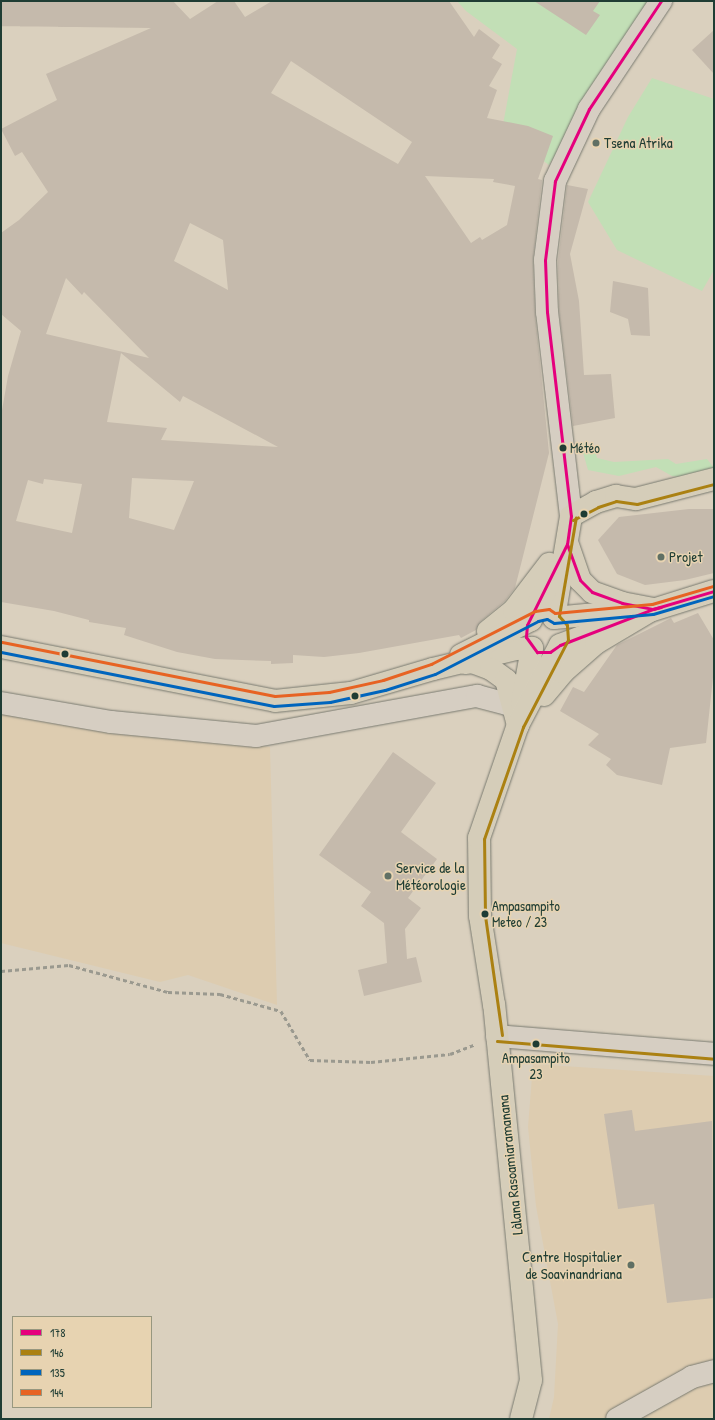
<!DOCTYPE html>
<meta charset="utf-8">
<style>
body{margin:0}
#map{position:relative;width:715px;height:1420px;overflow:hidden;background:#dad0be;font-family:"Patrick Hand",sans-serif}
div>[style]{position:absolute}
[style*='--x']{left:calc(var(--x)*1px);top:calc(var(--y)*1px);width:calc(var(--w)*1px);rotate:calc(var(--a)*1deg)}
.built>*{inset:0;background:#ddccb0}
.green>*{inset:0;background:#c2dfb6}
.building>*{inset:0;background:#c5baac}
.path>*{height:2.5px;margin-top:-1.25px;transform-origin:0;background:repeating-linear-gradient(90deg,#9a998f 0 4px,transparent 0 7px)}
.roads{filter:drop-shadow(0 0 1px #797a70) drop-shadow(0 0 1px #797a70)}
.minor>*{height:22px;margin:-11px;padding:0 11px;transform-origin:11px;border-radius:11px;background:#d6cec2}
.major>*{height:22px;margin:-11px;padding:0 11px;transform-origin:11px;border-radius:11px;background:#d5cdb9}
.bus-1>*{height:3px;margin:-1.5px;padding:0 1.5px;transform-origin:1.5px;border-radius:1.5px;background:#e5007d}
.bus-2>*{height:3px;margin:-1.5px;padding:0 1.5px;transform-origin:1.5px;border-radius:1.5px;background:#ab8112}
.bus-3>*{height:3px;margin:-1.5px;padding:0 1.5px;transform-origin:1.5px;border-radius:1.5px;background:#0065bd}
.bus-4>*{height:3px;margin:-1.5px;padding:0 1.5px;transform-origin:1.5px;border-radius:1.5px;background:#e76323}
.dots>*{width:11px;height:11px;translate:-50% -50%;box-sizing:border-box;border:2px solid #e7d3b1;border-radius:50%}
span{translate:-50% -50%;white-space:nowrap;text-align:center;line-height:1.15;-webkit-text-stroke:3px #e7d3b1;paint-order:stroke}
.bus-label{font-size:14px;color:#1f3d34}
.left{translate:0 -50%;text-align:left}
.poi-label{font-size:15px;color:#1f3d34}
.right{translate:-100% -50%;text-align:right}
.street-label{font-size:15px;color:#1f3d34}
.frame{position:absolute;inset:0;border:2px solid #1f3d34;pointer-events:none}
.legend{position:absolute;left:12px;top:1316px;width:140px;height:92px;box-sizing:border-box;background:#e7d3b1;border:1px solid #97977f;margin:0;padding:5px 7px;list-style:none;font-size:12px;color:#1f3d34}
.legend li{display:flex;align-items:center;gap:8px;height:20px}
.legend b{width:20px;border:1px solid #97977f}
</style>
<div id="map">
<div class="built">
<div style="clip-path:polygon(1px 710px,270px 747px,277px 1005px,188px 975px,160px 982px,1px 943px)"></div>
<div style="clip-path:polygon(533px 1064px,714px 1076px,714px 1419px,549px 1419px,554px 1397px,558px 1324px,536px 1206px,528px 1127px)"></div>
</div>
<div class="green">
<div style="clip-path:polygon(457px 1px,653px 1px,549px 165px,502px 130px,517px 49px,466px 11px)"></div>
<div style="clip-path:polygon(652px 78px,714px 99px,714px 270px,702px 291px,617px 250px,588px 202px,628px 117px)"></div>
<div style="clip-path:polygon(580px 442px,594px 447px,597px 458px,614px 462px,668px 459px,676px 464px,707px 459px,714px 468px,708px 481px,672px 476px,656px 467px,619px 476px,588px 470px)"></div>
</div>
<div class="building">
<div style="clip-path:polygon(evenodd,1px 1px,173px 1px,190px 19px,218px 1px,234px 1px,245px 17px,272px 1px,449px 1px,474px 37px,479px 29px,500px 45px,492px 58px,502px 64px,489px 86px,497px 90px,487px 118px,528px 126px,553px 136px,538px 179px,542px 180px,533px 260px,535px 313px,549px 453px,515px 588px,505px 601px,480px 622px,476px 630px,461px 638px,459px 635px,359px 653px,324px 657px,293px 655px,293px 663px,271px 664px,271px 661px,215px 659px,177px 652px,124px 635px,126px 628px,89px 622px,89px 620px,54px 611px,1px 602px,1px 416px,8px 376px,21px 331px,1px 314px,1px 233px,19px 220px,48px 192px,22px 152px,15px 156px,1px 129px,57px 100px,46px 74px,151px 28px,1px 26px,1px 1px,291px 61px,412px 142px,398px 164px,271px 93px,291px 61px,1px 1px,425px 176px,494px 179px,493px 182px,515px 186px,507px 225px,482px 240px,480px 237px,471px 243px,425px 176px,1px 1px,190px 223px,223px 240px,228px 290px,174px 261px,190px 223px,1px 1px,66px 278px,82px 295px,84px 292px,149px 358px,46px 334px,66px 278px,1px 1px,121px 353px,180px 402px,183px 396px,278px 447px,161px 440px,167px 428px,107px 422px,121px 353px,1px 1px,132px 478px,194px 481px,174px 530px,129px 518px,132px 478px,1px 1px,44px 479px,82px 484px,72px 533px,16px 521px,28px 480px,43px 484px,44px 479px)"></div>
<div style="clip-path:polygon(534px 1px,600px 1px,593px 11px,600px 15px,586px 35px)"></div>
<div style="clip-path:polygon(714px 30px,714px 74px,692px 50px)"></div>
<div style="clip-path:polygon(567px 185px,588px 189px,570px 254px,579px 301px,584px 375px,611px 374px,615px 418px,573px 426px,559px 311px,558px 261px)"></div>
<div style="clip-path:polygon(613px 281px,648px 288px,650px 336px,631px 335px,628px 319px,610px 312px)"></div>
<div style="clip-path:polygon(689px 509px,714px 509px,714px 573px,685px 580px,645px 585px,617px 574px,598px 540px,619px 517px)"></div>
<div style="clip-path:polygon(698px 613px,714px 640px,714px 668px,706px 743px,670px 748px,662px 785px,617px 775px,606px 765px,611px 759px,588px 745px,599px 734px,560px 711px,573px 687px,584px 692px,617px 645px,671px 618px,674px 623px)"></div>
<div style="clip-path:polygon(393px 752px,436px 783px,401px 832px,437px 859px,408px 898px,421px 908px,405px 929px,407px 959px,416px 957px,422px 982px,364px 996px,358px 970px,387px 963px,384px 923px,361px 906px,371px 892px,319px 855px)"></div>
<div style="clip-path:polygon(632px 1110px,635px 1131px,712px 1121px,714px 1298px,667px 1303px,654px 1204px,618px 1209px,604px 1114px)"></div>
</div>
<div class="path">
<div style="--x:1;--y:971;--w:68;--a:-5"></div>
<div style="--x:69;--y:965;--w:103;--a:15.3"></div>
<div style="--x:168;--y:992;--w:52;--a:2.2"></div>
<div style="--x:220;--y:994;--w:63;--a:15.6"></div>
<div style="--x:281;--y:1011;--w:57;--a:59.4"></div>
<div style="--x:310;--y:1060;--w:61;--a:1.9"></div>
<div style="--x:371;--y:1062;--w:79;--a:-5.8"></div>
<div style="--x:450;--y:1054;--w:26;--a:-21"></div>
</div>
<div class="roads">
<div class="minor">
<div style="--x:571;--y:516;--w:205;--a:-96.7"></div>
<div style="--x:547;--y:312;--w:52;--a:-92.2"></div>
<div style="--x:545;--y:260;--w:80;--a:-82.8"></div>
<div style="--x:555;--y:181;--w:80;--a:-64.7"></div>
<div style="--x:589;--y:109;--w:130;--a:-56.3"></div>
<div style="--x:1;--y:703;--w:112;--a:9.8"></div>
<div style="--x:111;--y:722;--w:146;--a:5.5"></div>
<div style="--x:256;--y:736;--w:225;--a:-10.3"></div>
<div style="--x:477;--y:696;--w:38;--a:15"></div>
<div style="--x:497;--y:1036;--w:218;--a:4.7"></div>
<div style="--x:617;--y:1419;--w:86;--a:-29.2"></div>
<div style="--x:692;--y:1377;--w:23;--a:-15"></div>
</div>
<div class="major">
<div style="--x:568;--y:545;--w:37;--a:71"></div>
<div style="--x:580;--y:580;--w:17;--a:45"></div>
<div style="--x:592;--y:592;--w:32;--a:20"></div>
<div style="--x:622;--y:603;--w:32;--a:11"></div>
<div style="--x:640;--y:614;--w:77;--a:-17.3"></div>
<div style="--x:554;--y:618;--w:103;--a:-80.5"></div>
<div style="--x:571;--y:516;--w:29;--a:-29"></div>
<div style="--x:596;--y:502;--w:21;--a:-17"></div>
<div style="--x:616;--y:496;--w:20;--a:9"></div>
<div style="--x:636;--y:499;--w:81;--a:-14.4"></div>
<div style="--x:554;--y:618;--w:74;--a:-5.4"></div>
<div style="--x:488;--y:631;--w:33;--a:-39"></div>
<div style="--x:514;--y:610;--w:58;--a:-52.7"></div>
<div style="--x:560;--y:645;--w:51;--a:-20.6"></div>
<div style="--x:1;--y:647;--w:279;--a:11.1"></div>
<div style="--x:275;--y:701;--w:76;--a:-6"></div>
<div style="--x:351;--y:693;--w:85;--a:-16.3"></div>
<div style="--x:433;--y:669;--w:85;--a:-13.5"></div>
<div style="--x:516;--y:649;--w:16;--a:-4"></div>
<div style="--x:461;--y:655;--w:78;--a:-26.6"></div>
<div style="--x:531;--y:620;--w:53;--a:-64.4"></div>
<div style="--x:465;--y:663;--w:7;--a:-8"></div>
<div style="--x:472;--y:662;--w:20;--a:20"></div>
<div style="--x:491;--y:669;--w:19;--a:36"></div>
<div style="--x:506;--y:680;--w:47;--a:75.1"></div>
<div style="--x:544;--y:695;--w:30;--a:-50"></div>
<div style="--x:563;--y:672;--w:44;--a:-41.3"></div>
<div style="--x:596;--y:643;--w:66;--a:-30.8"></div>
<div style="--x:522;--y:704;--w:57;--a:-79.9"></div>
<div style="--x:521;--y:1419;--w:40;--a:-75.6"></div>
<div style="--x:531;--y:1380;--w:377;--a:-95.6"></div>
<div style="--x:494;--y:1005;--w:90;--a:-98.9"></div>
<div style="--x:480;--y:916;--w:78;--a:-90.7"></div>
<div style="--x:479;--y:838;--w:120;--a:-71"></div>
<div style="--x:518;--y:725;--w:90;--a:-62.3"></div>
</div>
</div>
<div class="bus-1">
<div style="--x:661;--y:1;--w:130;--a:123.7"></div>
<div style="--x:589;--y:109;--w:80;--a:115.3"></div>
<div style="--x:555;--y:181;--w:80;--a:97.2"></div>
<div style="--x:545;--y:260;--w:52;--a:87.8"></div>
<div style="--x:547;--y:312;--w:205;--a:83.3"></div>
<div style="--x:571;--y:516;--w:28;--a:98"></div>
<div style="--x:567;--y:544;--w:90;--a:116.3"></div>
<div style="--x:527;--y:625;--w:12;--a:95"></div>
<div style="--x:526;--y:637;--w:19;--a:54"></div>
<div style="--x:537;--y:652;--w:13;--a:0"></div>
<div style="--x:550;--y:652;--w:12;--a:-35"></div>
<div style="--x:560;--y:645;--w:100;--a:-21.2"></div>
<div style="--x:653;--y:609;--w:64;--a:-16.4"></div>
<div style="--x:567;--y:544;--w:38;--a:70"></div>
<div style="--x:580;--y:580;--w:17;--a:45"></div>
<div style="--x:592;--y:592;--w:32;--a:20"></div>
<div style="--x:622;--y:603;--w:32;--a:11"></div>
<div style="--x:653;--y:609;--w:8;--a:-14"></div>
</div>
<div class="bus-2">
<div style="--x:573;--y:520;--w:28;--a:-27"></div>
<div style="--x:598;--y:507;--w:19;--a:-18"></div>
<div style="--x:616;--y:501;--w:21;--a:8"></div>
<div style="--x:637;--y:504;--w:80;--a:-14.6"></div>
<div style="--x:502;--y:1035;--w:120;--a:-98.1"></div>
<div style="--x:485;--y:916;--w:77;--a:-90.7"></div>
<div style="--x:484;--y:839;--w:119;--a:-70.8"></div>
<div style="--x:523;--y:727;--w:98;--a:-62.7"></div>
<div style="--x:568;--y:640;--w:15;--a:-94"></div>
<div style="--x:567;--y:625;--w:12;--a:-132"></div>
<div style="--x:559;--y:616;--w:100;--a:-80.3"></div>
<div style="--x:497;--y:1041;--w:218;--a:4.7"></div>
</div>
<div class="bus-3">
<div style="--x:1;--y:652;--w:278;--a:11.2"></div>
<div style="--x:274;--y:706;--w:56;--a:-4.1"></div>
<div style="--x:330;--y:702;--w:56;--a:-12.3"></div>
<div style="--x:385;--y:690;--w:52;--a:-17.7"></div>
<div style="--x:435;--y:674;--w:116;--a:-27.2"></div>
<div style="--x:538;--y:621;--w:9;--a:-13"></div>
<div style="--x:547;--y:619;--w:8;--a:30"></div>
<div style="--x:554;--y:623;--w:99;--a:-5.2"></div>
<div style="--x:653;--y:614;--w:64;--a:-16.4"></div>
</div>
<div class="bus-4">
<div style="--x:2;--y:642;--w:278;--a:11.2"></div>
<div style="--x:275;--y:696;--w:54;--a:-4.2"></div>
<div style="--x:329;--y:692;--w:55;--a:-12.5"></div>
<div style="--x:383;--y:680;--w:51;--a:-18.4"></div>
<div style="--x:431;--y:664;--w:117;--a:-27"></div>
<div style="--x:535;--y:611;--w:14;--a:-8"></div>
<div style="--x:549;--y:609;--w:7;--a:34"></div>
<div style="--x:555;--y:613;--w:97;--a:-5.3"></div>
<div style="--x:652;--y:604;--w:64;--a:-16.4"></div>
</div>
<div class="dots">
<div style="left:596px;top:143px;background:#607064"></div>
<div style="left:563px;top:448px;background:#1f3d34"></div>
<div style="left:584px;top:514px;background:#1f3d34"></div>
<div style="left:661px;top:557px;background:#607064"></div>
<div style="left:65px;top:654px;background:#1f3d34"></div>
<div style="left:355px;top:696px;background:#1f3d34"></div>
<div style="left:388px;top:876px;background:#607064"></div>
<div style="left:485px;top:914px;background:#1f3d34"></div>
<div style="left:536px;top:1044px;background:#1f3d34"></div>
<div style="left:631px;top:1265px;background:#607064"></div>
</div>
<div class="bus-label">
<span class="left" style="left:570px;top:448px">Météo</span>
<span class="left" style="left:492px;top:914px">Ampasampito<br>Meteo / 23</span>
<span style="left:536px;top:1066px">Ampasampito<br>23</span>
</div>
<div class="poi-label">
<span class="left" style="left:604px;top:143px">Tsena Atrika</span>
<span class="left" style="left:669px;top:557px">Projet</span>
<span class="left" style="left:396px;top:876px">Service de la<br>Météorologie</span>
<span class="right" style="left:622px;top:1265px">Centre Hospitalier<br>de Soavinandriana</span>
</div>
<div class="street-label">
<span style="left:510px;top:1165px;rotate:-96deg">Làlana Rasoamiaramanana</span>
</div>
<div class="frame"></div>
<ul class="legend">
<li><b style="height:5px;background:#e5007d"></b>178</li>
<li><b style="height:5px;background:#ab8112"></b>146</li>
<li><b style="height:5px;background:#0065bd"></b>135</li>
<li><b style="height:5px;background:#e76323"></b>144</li>
</ul>
</div>
